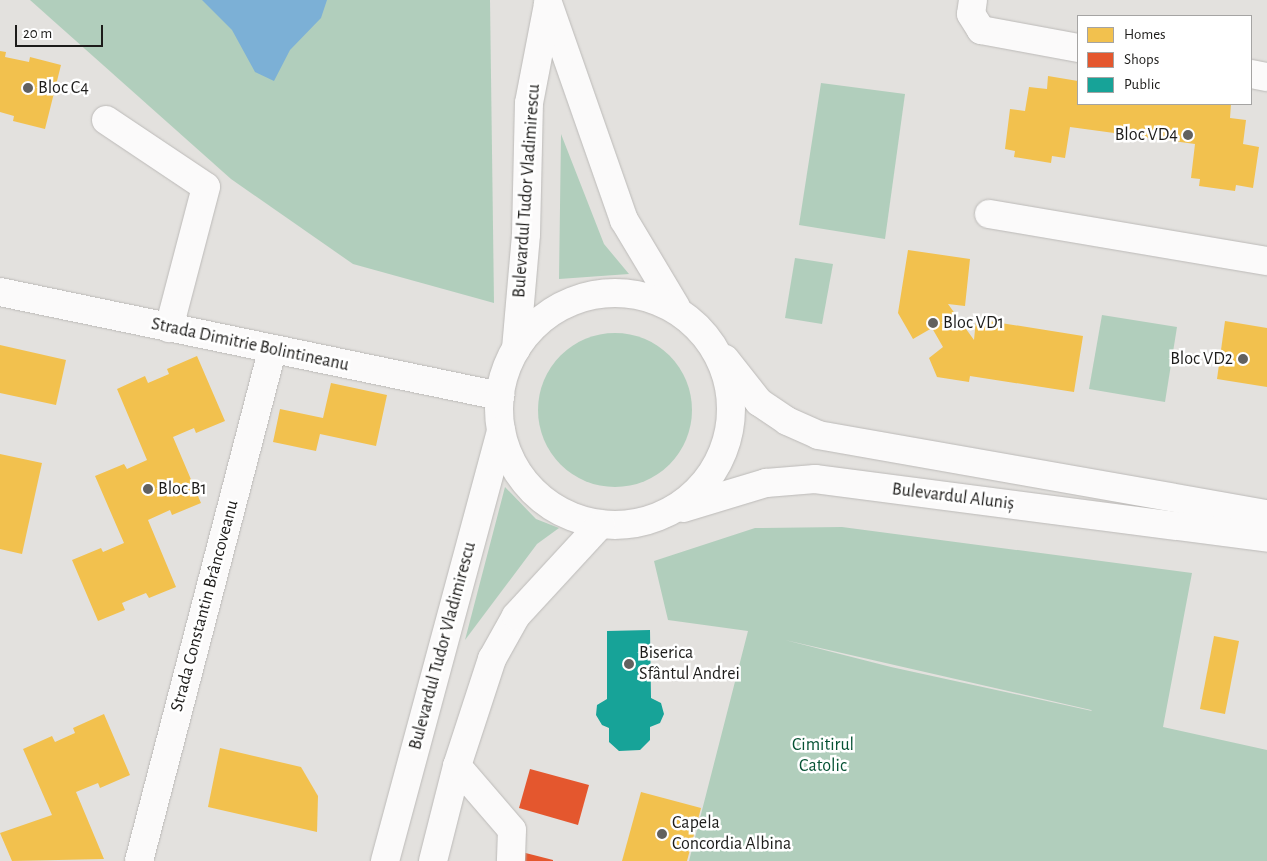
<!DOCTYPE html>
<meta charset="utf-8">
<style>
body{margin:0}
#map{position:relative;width:1267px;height:861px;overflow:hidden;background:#e3e1de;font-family:"Alegreya Sans",sans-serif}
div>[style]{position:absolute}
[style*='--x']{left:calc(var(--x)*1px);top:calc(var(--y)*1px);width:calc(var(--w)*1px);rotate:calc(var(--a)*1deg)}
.green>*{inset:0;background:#b1cebc}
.round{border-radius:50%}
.water>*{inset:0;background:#7cb0d6}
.homes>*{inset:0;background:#f2c14e}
.shops>*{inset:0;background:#e4572e}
.public>*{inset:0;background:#17a398}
.roads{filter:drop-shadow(0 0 1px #bcbab8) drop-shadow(0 0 1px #bcbab8)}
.minor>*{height:28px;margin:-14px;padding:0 14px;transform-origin:14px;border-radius:14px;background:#fbfafa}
.major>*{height:28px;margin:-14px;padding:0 14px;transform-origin:14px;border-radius:14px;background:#fbfafa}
.major>.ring{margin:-14px;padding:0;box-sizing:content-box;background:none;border:28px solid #fbfafa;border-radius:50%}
.dots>*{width:14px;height:14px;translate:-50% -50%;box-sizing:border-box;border:2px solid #fff;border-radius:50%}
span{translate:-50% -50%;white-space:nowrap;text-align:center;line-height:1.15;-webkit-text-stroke:5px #fff;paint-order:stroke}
.poi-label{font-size:18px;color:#1d1c1a}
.left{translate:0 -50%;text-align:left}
.right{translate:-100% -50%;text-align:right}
.street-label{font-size:18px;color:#1d1c1a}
.park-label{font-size:18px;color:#065234}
.legend{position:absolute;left:1077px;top:15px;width:175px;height:90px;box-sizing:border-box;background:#fff;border:1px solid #a5a4a3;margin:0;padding:6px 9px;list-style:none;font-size:15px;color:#1d1c1a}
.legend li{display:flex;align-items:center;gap:10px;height:25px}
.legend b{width:25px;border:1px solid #a5a4a3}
.scale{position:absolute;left:15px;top:25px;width:88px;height:22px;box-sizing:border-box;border:2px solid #1d1c1a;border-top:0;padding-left:6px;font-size:15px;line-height:18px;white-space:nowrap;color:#1d1c1a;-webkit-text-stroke:4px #fff;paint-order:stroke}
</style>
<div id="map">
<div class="green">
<div style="clip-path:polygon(30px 0,490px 0,494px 303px,353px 264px,231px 179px)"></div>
<div style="clip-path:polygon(821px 83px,905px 94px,885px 239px,799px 225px)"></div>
<div style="clip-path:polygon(561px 134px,604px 244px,629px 274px,559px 279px)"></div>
<div style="clip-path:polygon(795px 258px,833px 264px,822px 324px,785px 318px)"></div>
<div style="clip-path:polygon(1102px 315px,1177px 327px,1165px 402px,1089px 389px)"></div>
<div class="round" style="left:538px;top:333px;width:154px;height:154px"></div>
<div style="clip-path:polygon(505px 487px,536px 519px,559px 528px,537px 544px,465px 640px)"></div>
<div style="clip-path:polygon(evenodd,842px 527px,1192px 573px,1163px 727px,1267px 750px,1267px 861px,689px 861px,748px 631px,668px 620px,654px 561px,755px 528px,842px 527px,785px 640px,1091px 710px,1092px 711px,891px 667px,785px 640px)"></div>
</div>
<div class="water">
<div style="clip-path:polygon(202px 0,327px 0,321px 18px,290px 50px,274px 81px,255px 72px,232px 30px)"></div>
</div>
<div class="homes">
<div style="clip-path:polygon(0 51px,6px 52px,5px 57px,29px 62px,30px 57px,61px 65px,45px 129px,13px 121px,14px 116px,0 112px)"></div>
<div style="clip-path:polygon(1048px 76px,1078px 81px,1078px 104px,1231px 104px,1230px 118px,1246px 120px,1243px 144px,1259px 147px,1253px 188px,1236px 185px,1235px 191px,1199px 186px,1200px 179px,1191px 178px,1195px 144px,1070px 127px,1065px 158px,1052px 156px,1051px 163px,1014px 157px,1015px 151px,1005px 149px,1010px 109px,1025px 111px,1029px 87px,1047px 89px)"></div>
<div style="clip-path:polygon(908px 250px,970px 259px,965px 306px,948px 304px,974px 340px,976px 319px,1083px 336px,1074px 392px,970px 376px,969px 382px,937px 377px,929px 358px,943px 347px,932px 328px,913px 339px,898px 313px)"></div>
<div style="clip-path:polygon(1225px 321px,1267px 328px,1267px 387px,1217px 379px)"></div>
<div style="clip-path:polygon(0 345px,66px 360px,56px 405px,0 393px)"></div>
<div style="clip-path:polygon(197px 356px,225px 421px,196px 433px,194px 428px,173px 437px,201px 503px,172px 515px,170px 510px,148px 520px,176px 587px,149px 598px,146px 593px,122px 603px,125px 610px,98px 621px,72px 560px,101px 548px,103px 552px,124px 543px,95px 476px,124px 464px,127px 469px,147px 460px,117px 389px,145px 376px,148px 383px,169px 374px,167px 369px)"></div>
<div style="clip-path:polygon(331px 383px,387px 395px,376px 446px,320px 434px,316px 451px,273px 442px,280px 409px,323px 418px)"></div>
<div style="clip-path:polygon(0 454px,42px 463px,22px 554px,0 549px)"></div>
<div style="clip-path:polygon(1214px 636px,1239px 641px,1225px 714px,1200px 709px)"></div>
<div style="clip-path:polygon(104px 714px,130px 775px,100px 788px,98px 783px,76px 792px,104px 859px,12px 861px,0 833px,52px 815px,23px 749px,52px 736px,55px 742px,75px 733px,73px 728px)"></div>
<div style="clip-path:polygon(220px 748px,301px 767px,318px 796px,317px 832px,208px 807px)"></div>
<div style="clip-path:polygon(641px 792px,701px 808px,687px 861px,622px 861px)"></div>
</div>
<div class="shops">
<div style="clip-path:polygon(530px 769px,589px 785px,578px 825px,519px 808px)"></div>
<div style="clip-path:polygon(506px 848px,553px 860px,553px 861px,502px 861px)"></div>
</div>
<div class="public">
<div style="clip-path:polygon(650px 630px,651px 698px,661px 703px,664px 714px,660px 723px,650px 727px,650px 740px,640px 750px,619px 751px,609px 742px,609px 728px,602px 725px,596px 715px,597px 705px,607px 699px,607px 631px)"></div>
</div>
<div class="roads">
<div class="minor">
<div style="--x:973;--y:0;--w:14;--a:98"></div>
<div style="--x:971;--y:14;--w:19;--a:58"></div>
<div style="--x:981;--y:30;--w:99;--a:10.5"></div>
<div style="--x:1251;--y:74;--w:16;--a:11"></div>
<div style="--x:106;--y:120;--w:120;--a:33.8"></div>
<div style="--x:206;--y:187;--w:146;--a:104.7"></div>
<div style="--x:989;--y:214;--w:282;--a:9.6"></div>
<div style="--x:0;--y:292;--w:511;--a:11.75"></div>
<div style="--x:457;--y:766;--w:84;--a:49.3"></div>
<div style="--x:512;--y:830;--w:31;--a:92"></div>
<div style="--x:139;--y:861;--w:527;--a:-75.38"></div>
</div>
<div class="major">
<div style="--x:548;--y:3;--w:230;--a:70.7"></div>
<div style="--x:624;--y:220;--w:101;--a:59.1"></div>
<div class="ring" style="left:499px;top:293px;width:204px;height:204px"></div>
<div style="--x:516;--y:349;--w:115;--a:-85"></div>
<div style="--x:526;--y:234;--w:131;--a:-88.7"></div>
<div style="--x:529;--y:103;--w:101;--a:-79.1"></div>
<div style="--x:725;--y:359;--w:55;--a:51.7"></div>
<div style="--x:759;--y:402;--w:34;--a:34"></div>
<div style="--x:787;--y:421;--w:34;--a:24"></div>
<div style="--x:818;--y:435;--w:456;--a:10"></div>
<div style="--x:683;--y:508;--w:87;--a:-16.8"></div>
<div style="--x:766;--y:483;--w:49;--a:-4.7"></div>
<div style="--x:815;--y:479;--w:456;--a:7.4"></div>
<div style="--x:385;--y:861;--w:446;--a:-74.9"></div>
<div style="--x:433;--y:861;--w:98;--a:-75.8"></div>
<div style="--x:457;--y:766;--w:113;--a:-71.9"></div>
<div style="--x:492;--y:659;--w:49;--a:-60.8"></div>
<div style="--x:516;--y:616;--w:125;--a:-47.3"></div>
</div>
</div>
<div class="dots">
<div style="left:28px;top:88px;background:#62615f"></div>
<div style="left:1188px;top:135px;background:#62615f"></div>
<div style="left:933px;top:323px;background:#62615f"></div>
<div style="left:1243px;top:359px;background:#62615f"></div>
<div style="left:148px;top:489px;background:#62615f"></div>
<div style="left:629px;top:664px;background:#62615f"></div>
<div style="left:662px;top:834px;background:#62615f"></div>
</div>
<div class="poi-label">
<span class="left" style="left:38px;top:88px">Bloc C4</span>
<span class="right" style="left:1178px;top:135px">Bloc VD4</span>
<span class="left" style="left:943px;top:323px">Bloc VD1</span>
<span class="right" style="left:1233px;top:359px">Bloc VD2</span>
<span class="left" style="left:158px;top:489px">Bloc B1</span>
<span class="left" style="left:639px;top:664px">Biserica<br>Sfântul Andrei</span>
<span class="left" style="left:672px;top:834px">Capela<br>Concordia Albina</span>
</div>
<div class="street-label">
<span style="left:527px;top:191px;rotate:-86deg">Bulevardul Tudor Vladimirescu</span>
<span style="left:250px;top:345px;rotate:12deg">Strada Dimitrie Bolintineanu</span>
<span style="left:953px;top:497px;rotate:7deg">Bulevardul Aluniș</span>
<span style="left:205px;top:606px;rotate:-75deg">Strada Constantin Brâncoveanu</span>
<span style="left:443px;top:646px;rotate:-75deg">Bulevardul Tudor Vladimirescu</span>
</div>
<div class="park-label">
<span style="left:823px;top:756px">Cimitirul<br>Catolic</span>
</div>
<ul class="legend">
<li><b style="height:14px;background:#f2c14e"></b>Homes</li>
<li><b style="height:14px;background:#e4572e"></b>Shops</li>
<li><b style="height:14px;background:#17a398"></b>Public</li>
</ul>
<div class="scale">20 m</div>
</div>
